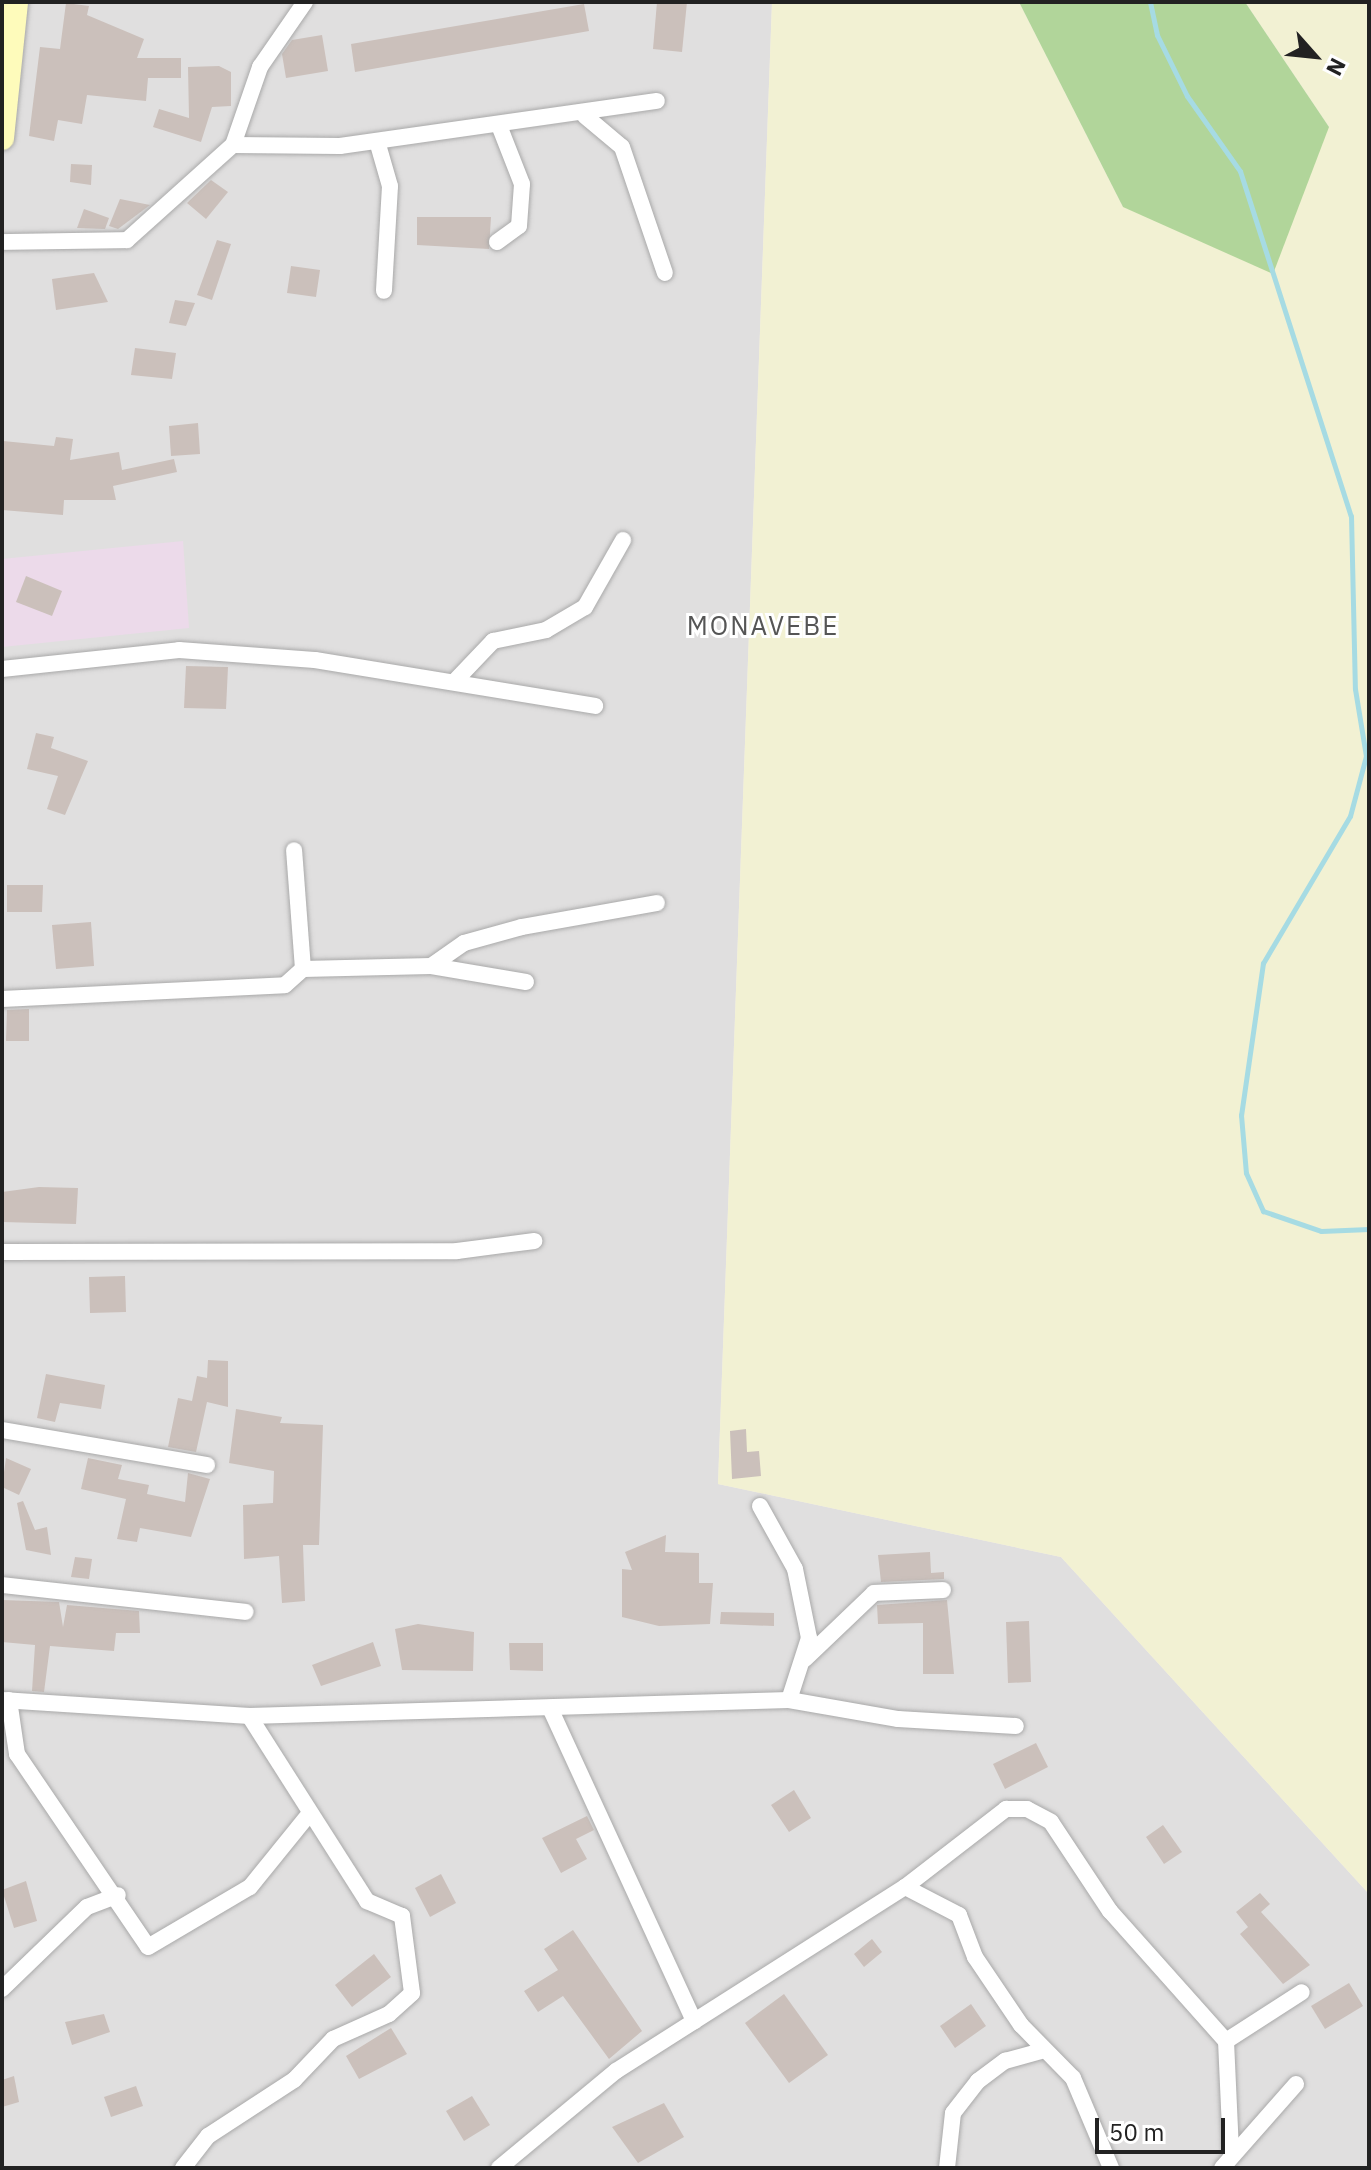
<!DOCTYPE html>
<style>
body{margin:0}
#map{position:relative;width:1371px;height:2170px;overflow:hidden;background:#f3eee8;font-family:"IBM Plex Sans",sans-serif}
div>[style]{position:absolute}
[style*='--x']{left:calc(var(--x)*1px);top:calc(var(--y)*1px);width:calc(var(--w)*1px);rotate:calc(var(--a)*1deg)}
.residential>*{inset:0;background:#e0dfdf}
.industrial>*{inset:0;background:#ecdaea}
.farmland>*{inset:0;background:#f2f1d3}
.forest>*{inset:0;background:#b1d59a}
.stream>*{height:5px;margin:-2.5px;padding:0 2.5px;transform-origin:2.5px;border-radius:2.5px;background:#a6dbe3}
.building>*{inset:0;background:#cbc0bb}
.roads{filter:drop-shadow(0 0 2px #a9a9a9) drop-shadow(0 0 2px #a9a9a9)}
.minor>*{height:16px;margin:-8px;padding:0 8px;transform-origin:8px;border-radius:8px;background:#fff}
.secondary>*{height:24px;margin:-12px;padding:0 12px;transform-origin:12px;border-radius:12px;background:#fefbbb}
span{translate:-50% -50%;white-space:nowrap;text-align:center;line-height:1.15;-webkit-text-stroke:6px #fff;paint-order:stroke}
.quarter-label{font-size:26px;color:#555;letter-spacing:2px}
.frame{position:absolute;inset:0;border:4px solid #222;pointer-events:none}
.north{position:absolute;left:1275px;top:16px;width:80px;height:80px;-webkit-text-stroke:6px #fff;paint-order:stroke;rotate:117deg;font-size:22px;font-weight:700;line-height:32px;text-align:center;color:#222}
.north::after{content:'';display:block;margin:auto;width:28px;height:36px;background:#222;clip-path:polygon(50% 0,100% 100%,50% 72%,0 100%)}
.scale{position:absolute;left:1095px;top:2118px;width:130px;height:36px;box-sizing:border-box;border:4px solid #222;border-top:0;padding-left:10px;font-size:24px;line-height:28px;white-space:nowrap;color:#222;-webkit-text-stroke:6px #fff;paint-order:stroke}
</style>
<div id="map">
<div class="residential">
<div style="clip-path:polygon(2px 2px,772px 2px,718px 1484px,1061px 1557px,1369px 1894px,1369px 2168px,2px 2168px)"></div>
</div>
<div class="industrial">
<div style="clip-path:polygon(183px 541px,189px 628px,2px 647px,2px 559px)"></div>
</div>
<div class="farmland">
<div style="clip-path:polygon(772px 2px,1019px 2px,1123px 207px,1329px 127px,1245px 2px,1369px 2px,1369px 1894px,1061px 1557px,718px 1484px)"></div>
</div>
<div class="forest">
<div style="clip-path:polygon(1019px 2px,1245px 2px,1329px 127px,1273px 274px,1123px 207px)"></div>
</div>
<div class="stream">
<div style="--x:1150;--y:2;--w:34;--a:78"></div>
<div style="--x:1157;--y:35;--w:68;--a:63.8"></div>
<div style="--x:1187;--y:96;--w:92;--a:54.8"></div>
<div style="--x:1240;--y:171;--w:362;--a:72.2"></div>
<div style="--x:1351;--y:516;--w:173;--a:88.7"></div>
<div style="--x:1355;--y:689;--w:68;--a:80.7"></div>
<div style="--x:1366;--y:756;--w:62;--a:104.9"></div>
<div style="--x:1350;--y:816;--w:171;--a:120.6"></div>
<div style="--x:1263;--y:963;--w:154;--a:98.2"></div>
<div style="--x:1241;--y:1115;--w:58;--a:85.1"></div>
<div style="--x:1246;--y:1173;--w:42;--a:65.9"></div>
<div style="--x:1263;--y:1211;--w:61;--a:19"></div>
<div style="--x:1321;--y:1231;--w:48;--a:-2.4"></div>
</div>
<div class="building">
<div style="clip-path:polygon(657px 2px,687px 2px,682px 52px,653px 49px)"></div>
<div style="clip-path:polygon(66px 3px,89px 6px,87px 15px,144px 39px,137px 58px,181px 58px,181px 78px,148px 78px,146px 101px,87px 95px,82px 124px,58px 120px,54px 141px,29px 136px,40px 47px,60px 49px)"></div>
<div style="clip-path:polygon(584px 4px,589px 31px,355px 72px,351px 44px)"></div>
<div style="clip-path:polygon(322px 35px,328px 71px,286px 78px,282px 54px,292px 40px)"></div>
<div style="clip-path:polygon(219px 66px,231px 72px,231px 106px,212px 107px,201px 142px,153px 127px,159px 109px,189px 118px,188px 67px)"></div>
<div style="clip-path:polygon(71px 164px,92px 165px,91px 185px,70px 182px)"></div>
<div style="clip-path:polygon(211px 180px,228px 192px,206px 219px,187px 203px)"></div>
<div style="clip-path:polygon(120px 199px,150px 205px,118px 229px,109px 226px)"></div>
<div style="clip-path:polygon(84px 209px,109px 218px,105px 229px,77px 228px)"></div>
<div style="clip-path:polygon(417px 217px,491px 217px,489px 249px,417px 245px)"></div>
<div style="clip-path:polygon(217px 240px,231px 244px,212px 300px,197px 295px)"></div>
<div style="clip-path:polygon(291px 266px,320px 270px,316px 297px,287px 293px)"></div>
<div style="clip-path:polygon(94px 273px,108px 302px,56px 310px,52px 279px)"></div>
<div style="clip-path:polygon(175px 300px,195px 303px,186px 326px,169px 323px)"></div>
<div style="clip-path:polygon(135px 348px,176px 353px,172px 379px,131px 375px)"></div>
<div style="clip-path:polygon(198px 423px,200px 454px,171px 456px,169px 426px)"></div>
<div style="clip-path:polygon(56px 437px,73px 439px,70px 460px,119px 452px,122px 470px,174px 459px,177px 472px,113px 486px,116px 500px,64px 500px,63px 515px,2px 510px,3px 441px,54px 446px)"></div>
<div style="clip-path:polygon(26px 576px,62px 591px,52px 616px,16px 602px)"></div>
<div style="clip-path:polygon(186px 666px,228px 667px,226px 709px,184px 708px)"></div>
<div style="clip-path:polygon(36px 733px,54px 737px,51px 748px,88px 761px,65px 815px,47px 809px,58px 776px,27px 769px)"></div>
<div style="clip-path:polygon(7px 885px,43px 885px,42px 912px,7px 912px)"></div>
<div style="clip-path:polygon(91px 922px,94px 966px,56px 969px,52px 925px)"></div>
<div style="clip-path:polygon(29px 1009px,29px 1041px,6px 1041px,7px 1010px)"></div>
<div style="clip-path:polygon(39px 1187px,78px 1188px,76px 1224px,2px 1222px,2px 1192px)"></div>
<div style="clip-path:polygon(125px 1276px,126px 1312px,90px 1313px,89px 1277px)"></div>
<div style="clip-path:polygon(208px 1360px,228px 1361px,228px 1407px,207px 1402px,196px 1452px,168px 1447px,178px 1398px,192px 1401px,197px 1376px,207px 1378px)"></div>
<div style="clip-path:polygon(46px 1374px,105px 1385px,101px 1409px,60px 1403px,55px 1422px,37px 1418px)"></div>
<div style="clip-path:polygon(236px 1409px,282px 1417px,280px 1423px,323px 1425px,319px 1545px,303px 1545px,305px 1601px,282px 1603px,279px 1556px,244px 1559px,243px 1505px,273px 1503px,274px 1471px,229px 1463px)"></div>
<div style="clip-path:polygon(746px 1429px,747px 1452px,759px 1451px,761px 1476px,732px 1479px,730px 1431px)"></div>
<div style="clip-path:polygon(6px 1458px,31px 1469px,19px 1495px,2px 1487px)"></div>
<div style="clip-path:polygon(88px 1458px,122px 1465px,118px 1479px,149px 1485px,147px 1494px,185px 1502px,188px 1473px,210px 1479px,191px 1537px,140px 1528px,137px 1542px,117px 1539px,126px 1499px,81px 1489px)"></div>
<div style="clip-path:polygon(23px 1501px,35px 1530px,47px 1527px,51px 1555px,26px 1550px,17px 1503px)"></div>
<div style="clip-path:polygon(666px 1535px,665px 1552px,699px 1553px,699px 1583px,713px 1583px,710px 1624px,659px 1626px,622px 1617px,622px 1569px,632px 1570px,625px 1552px)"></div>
<div style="clip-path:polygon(930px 1552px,931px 1573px,944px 1572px,944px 1579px,881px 1582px,878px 1555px)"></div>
<div style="clip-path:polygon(75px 1557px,92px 1559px,89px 1579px,71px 1577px)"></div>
<div style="clip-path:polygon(2px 1600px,59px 1602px,63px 1627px,67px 1605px,139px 1611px,140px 1633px,116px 1633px,114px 1651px,50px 1646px,44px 1692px,32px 1691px,35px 1645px,2px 1642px)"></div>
<div style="clip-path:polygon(947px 1600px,954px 1674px,923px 1674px,923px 1623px,878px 1624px,877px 1605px)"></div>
<div style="clip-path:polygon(721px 1612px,774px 1613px,774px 1626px,720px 1624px)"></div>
<div style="clip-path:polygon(1029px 1621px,1031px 1682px,1008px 1683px,1006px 1622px)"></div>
<div style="clip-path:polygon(418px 1624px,474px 1632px,473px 1671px,402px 1670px,395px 1629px)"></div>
<div style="clip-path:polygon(373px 1642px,381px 1666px,321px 1686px,312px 1665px)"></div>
<div style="clip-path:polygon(509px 1643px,543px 1643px,543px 1671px,510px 1670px)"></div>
<div style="clip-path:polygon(1036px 1743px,1048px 1767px,1005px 1789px,993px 1764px)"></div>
<div style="clip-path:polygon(794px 1790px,811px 1818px,789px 1832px,771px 1805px)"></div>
<div style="clip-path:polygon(587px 1816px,594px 1830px,576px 1839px,587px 1859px,561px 1873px,542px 1838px)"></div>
<div style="clip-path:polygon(1163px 1825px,1182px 1852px,1164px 1864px,1146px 1837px)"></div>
<div style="clip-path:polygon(441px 1874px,456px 1903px,430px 1917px,415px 1888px)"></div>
<div style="clip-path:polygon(26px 1881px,37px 1921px,14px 1928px,2px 1890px)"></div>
<div style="clip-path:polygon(1260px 1893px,1270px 1904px,1261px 1912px,1310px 1965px,1283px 1984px,1240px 1934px,1248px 1927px,1236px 1912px)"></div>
<div style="clip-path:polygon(573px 1930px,642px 2031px,609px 2059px,563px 1996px,538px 2012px,524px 1991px,558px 1970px,544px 1949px)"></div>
<div style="clip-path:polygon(872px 1939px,882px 1952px,864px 1967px,854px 1954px)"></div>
<div style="clip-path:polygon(374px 1954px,391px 1977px,352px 2007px,335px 1985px)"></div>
<div style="clip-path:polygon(1349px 1983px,1363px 2006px,1325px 2029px,1311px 2006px)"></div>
<div style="clip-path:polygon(784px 1994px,828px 2055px,789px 2083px,745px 2023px)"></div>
<div style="clip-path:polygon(971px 2004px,986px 2026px,955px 2048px,940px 2026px)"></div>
<div style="clip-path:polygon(104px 2014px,110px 2032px,72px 2045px,65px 2022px)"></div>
<div style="clip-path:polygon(391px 2028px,407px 2054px,359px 2079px,346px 2056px)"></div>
<div style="clip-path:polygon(14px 2076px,19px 2102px,2px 2107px,2px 2080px)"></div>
<div style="clip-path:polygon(136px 2086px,143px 2106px,111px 2117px,104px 2097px)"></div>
<div style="clip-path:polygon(472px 2096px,490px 2125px,464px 2141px,446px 2111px)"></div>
<div style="clip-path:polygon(664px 2103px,684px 2137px,638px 2163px,612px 2127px)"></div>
</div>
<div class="roads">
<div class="minor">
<div style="--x:585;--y:116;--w:48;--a:40"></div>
<div style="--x:622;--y:147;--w:133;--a:71.2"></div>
<div style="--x:377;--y:141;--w:47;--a:73.9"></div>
<div style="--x:390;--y:186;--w:105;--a:93.3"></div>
<div style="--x:233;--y:145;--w:107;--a:0.5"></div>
<div style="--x:340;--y:146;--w:320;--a:-8.1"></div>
<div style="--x:2;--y:242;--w:125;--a:-0.9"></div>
<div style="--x:127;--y:240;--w:142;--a:-41.9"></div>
<div style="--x:233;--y:145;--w:83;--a:-70.9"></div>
<div style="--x:260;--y:67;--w:79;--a:-55.3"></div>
<div style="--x:497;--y:242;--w:27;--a:-36"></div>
<div style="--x:519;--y:226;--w:42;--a:-85.9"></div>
<div style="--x:522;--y:184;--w:60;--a:-111.4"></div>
<div style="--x:2;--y:669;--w:178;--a:-6.1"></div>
<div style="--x:179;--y:650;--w:136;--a:4.2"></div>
<div style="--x:315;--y:660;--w:284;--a:9.3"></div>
<div style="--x:454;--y:682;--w:57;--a:-46.4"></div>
<div style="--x:493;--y:641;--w:54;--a:-11.7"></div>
<div style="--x:546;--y:630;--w:45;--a:-30.5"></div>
<div style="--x:585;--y:607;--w:77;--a:-60.4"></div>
<div style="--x:303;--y:969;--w:128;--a:-1.3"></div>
<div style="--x:526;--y:982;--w:96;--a:-170.4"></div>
<div style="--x:431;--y:966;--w:40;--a:-34.9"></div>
<div style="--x:464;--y:943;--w:60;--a:-15.4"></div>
<div style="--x:522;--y:927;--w:137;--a:-10.1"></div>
<div style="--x:2;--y:999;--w:283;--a:-2.8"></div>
<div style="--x:285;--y:985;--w:24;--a:-42"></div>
<div style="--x:303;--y:969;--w:119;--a:-94.3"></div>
<div style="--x:2;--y:1252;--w:455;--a:-0.1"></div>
<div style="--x:457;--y:1251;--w:78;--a:-7.4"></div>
<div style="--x:2;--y:1430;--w:208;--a:9.7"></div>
<div style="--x:760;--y:1506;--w:72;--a:60.9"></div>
<div style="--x:795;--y:1569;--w:70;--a:78.5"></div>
<div style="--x:809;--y:1638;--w:65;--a:107.9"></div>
<div style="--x:2;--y:1585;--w:245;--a:6.3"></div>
<div style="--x:805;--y:1659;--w:95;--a:-43.7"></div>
<div style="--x:874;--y:1593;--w:69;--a:-2.5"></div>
<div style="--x:2;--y:1700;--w:248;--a:3.7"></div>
<div style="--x:249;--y:1716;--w:540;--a:-1.7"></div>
<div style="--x:789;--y:1700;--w:111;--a:9.9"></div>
<div style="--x:898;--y:1719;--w:118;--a:3.4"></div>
<div style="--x:9;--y:1700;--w:55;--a:81.6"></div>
<div style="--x:17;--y:1754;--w:233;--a:55.8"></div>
<div style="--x:148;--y:1947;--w:118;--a:-30.5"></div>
<div style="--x:250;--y:1887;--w:95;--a:-51"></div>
<div style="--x:550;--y:1708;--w:345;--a:65.3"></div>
<div style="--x:905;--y:1887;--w:128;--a:-37.7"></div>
<div style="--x:1006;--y:1809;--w:21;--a:0"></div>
<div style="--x:1027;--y:1809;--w:27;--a:28"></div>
<div style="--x:1051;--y:1822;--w:107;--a:56.5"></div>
<div style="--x:1110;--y:1911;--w:174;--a:48.3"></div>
<div style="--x:1226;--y:2041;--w:90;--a:-32.8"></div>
<div style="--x:2;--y:1989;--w:118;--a:-44"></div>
<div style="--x:87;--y:1907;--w:33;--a:-21"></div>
<div style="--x:1226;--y:2041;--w:111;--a:87.4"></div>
<div style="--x:183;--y:2168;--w:41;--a:-52"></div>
<div style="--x:208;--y:2136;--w:103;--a:-33.1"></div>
<div style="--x:294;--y:2080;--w:57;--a:-46.4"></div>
<div style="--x:333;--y:2039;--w:61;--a:-24.1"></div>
<div style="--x:389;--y:2014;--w:31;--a:-42"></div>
<div style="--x:412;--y:1993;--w:78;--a:-97.4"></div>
<div style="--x:402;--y:1916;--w:38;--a:-157"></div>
<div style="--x:367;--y:1901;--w:219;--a:-122.5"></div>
<div style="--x:499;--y:2168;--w:152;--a:-39.7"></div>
<div style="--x:616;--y:2071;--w:343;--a:-32.5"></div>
<div style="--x:905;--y:1887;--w:61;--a:27.4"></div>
<div style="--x:959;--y:1915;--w:45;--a:69.1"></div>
<div style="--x:975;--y:1957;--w:82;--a:55.9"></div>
<div style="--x:1021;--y:2025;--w:74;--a:45.5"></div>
<div style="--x:1073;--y:2078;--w:98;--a:67.1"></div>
<div style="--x:947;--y:2168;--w:55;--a:-83.8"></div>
<div style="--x:953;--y:2113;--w:41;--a:-52"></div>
<div style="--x:978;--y:2081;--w:34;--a:-37"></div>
<div style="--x:1005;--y:2061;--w:41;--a:-15.4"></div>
<div style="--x:1222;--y:2168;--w:112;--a:-48.6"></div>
</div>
<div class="secondary">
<div style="--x:2;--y:138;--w:137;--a:-84.1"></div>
</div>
</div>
<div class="quarter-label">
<span style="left:763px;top:626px">MONAVEBE</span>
</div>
<div class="frame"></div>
<div class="north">N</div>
<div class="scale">50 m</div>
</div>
